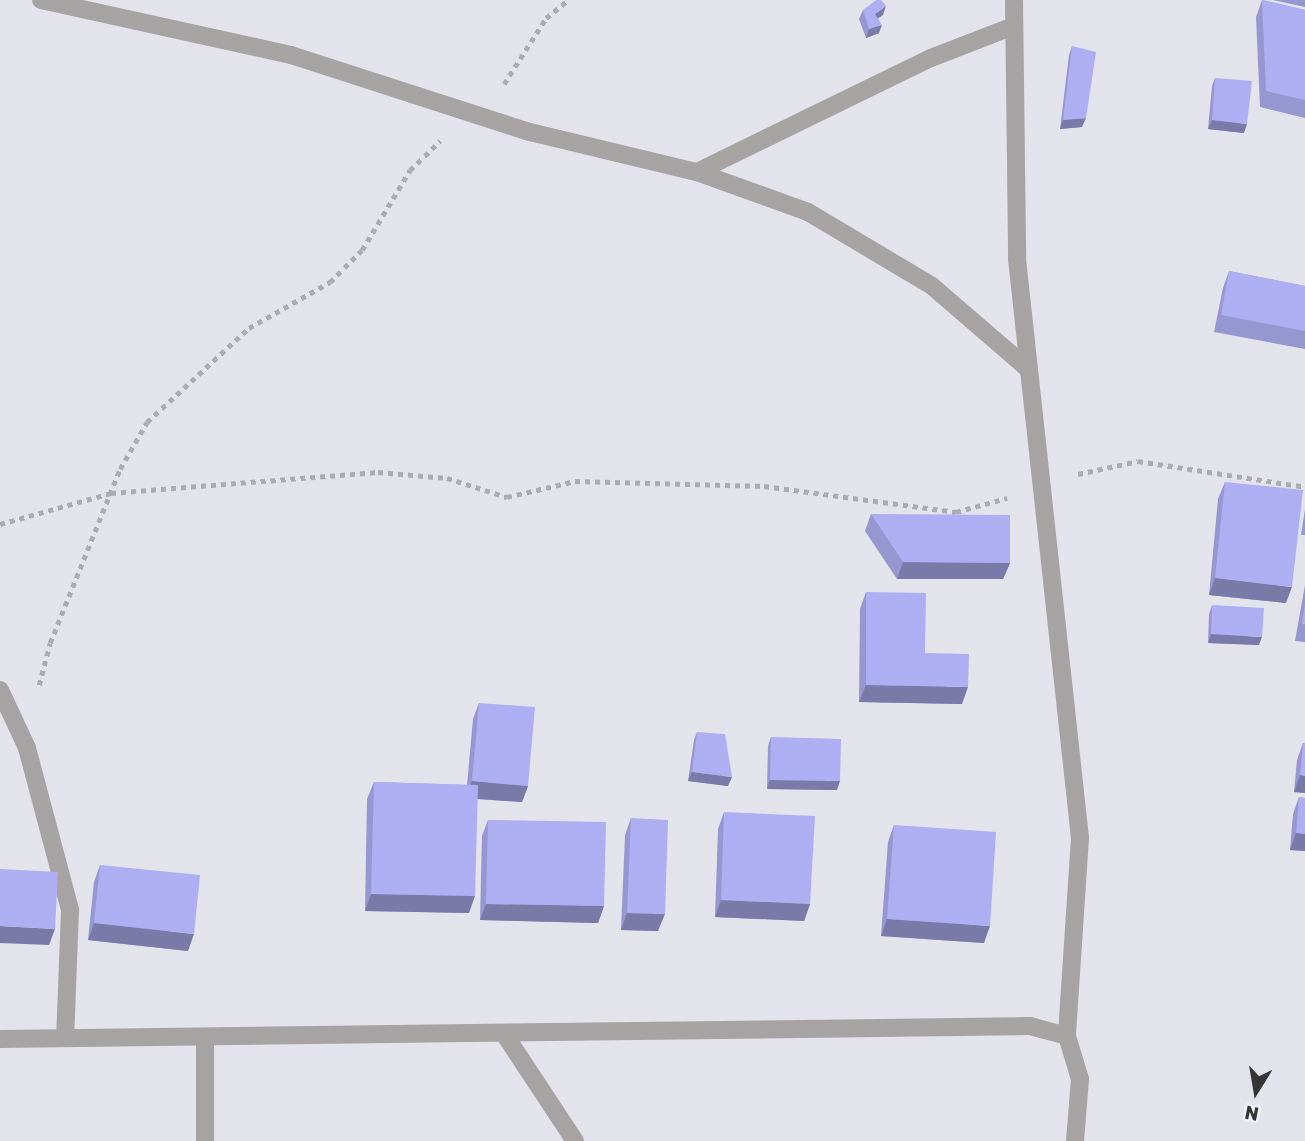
<!DOCTYPE html>
<style>
body{margin:0}
#map{position:relative;width:1305px;height:1141px;overflow:hidden;background:#e3e3ec;font-family:Rubik,sans-serif}
div>[style]{position:absolute}
[style*='--x']{left:calc(var(--x)*1px);top:calc(var(--y)*1px);width:calc(var(--w)*1px);rotate:calc(var(--a)*1deg)}
.path>*{height:4.5px;margin-top:-2.25px;transform-origin:0;background:repeating-linear-gradient(90deg,#ababb2 0 5px,transparent 0 10px)}
.service>*{height:18px;margin:-9px;padding:0 9px;transform-origin:9px;border-radius:9px;background:#a7a3a2}
.minor>*{height:18px;margin:-9px;padding:0 9px;transform-origin:9px;border-radius:9px;background:#a7a3a2}
.wall>*{inset:0;background:#9696d0}
.shaded-wall>*{inset:0;background:#7a7aa9}
.building>*{inset:0;background:#aeaff2}
span{translate:-50% -50%;white-space:nowrap;text-align:center;line-height:1.15;-webkit-text-stroke:6px #f0f1fa;paint-order:stroke}
.north{position:absolute;left:1221px;top:1057px;width:70px;height:70px;-webkit-text-stroke:5px #f0f1fa;paint-order:stroke;rotate:191deg;font-size:19px;font-weight:700;line-height:28px;text-align:center;color:#353538}
.north::after{content:'';display:block;margin:auto;width:24px;height:32px;background:#353538;clip-path:polygon(50% 0,100% 100%,50% 72%,0 100%)}
</style>
<div id="map">
<div class="path">
<div style="--x:504;--y:84;--w:78;--a:-57.5"></div>
<div style="--x:546;--y:18;--w:28;--a:-39"></div>
<div style="--x:1078;--y:474;--w:61;--a:-12.2"></div>
<div style="--x:1138;--y:461;--w:169;--a:8.8"></div>
<div style="--x:0;--y:524;--w:115;--a:-15.6"></div>
<div style="--x:111;--y:493;--w:268;--a:-4.5"></div>
<div style="--x:378;--y:472;--w:69;--a:5"></div>
<div style="--x:447;--y:478;--w:63;--a:17.6"></div>
<div style="--x:507;--y:497;--w:70;--a:-13.2"></div>
<div style="--x:575;--y:481;--w:189;--a:1.5"></div>
<div style="--x:764;--y:486;--w:194;--a:7.7"></div>
<div style="--x:956;--y:512;--w:53;--a:-15.4"></div>
<div style="--x:39;--y:685;--w:43;--a:-75.3"></div>
<div style="--x:50;--y:643;--w:188;--a:-68.1"></div>
<div style="--x:120;--y:469;--w:54;--a:-60.1"></div>
<div style="--x:147;--y:422;--w:139;--a:-42.7"></div>
<div style="--x:249;--y:328;--w:93;--a:-29.6"></div>
<div style="--x:330;--y:282;--w:45;--a:-45"></div>
<div style="--x:362;--y:250;--w:93;--a:-59"></div>
<div style="--x:410;--y:170;--w:42;--a:-44"></div>
</div>
<div class="service">
<div style="--x:41;--y:0;--w:256;--a:12.4"></div>
<div style="--x:291;--y:55;--w:251;--a:17.9"></div>
<div style="--x:530;--y:132;--w:172;--a:13.5"></div>
<div style="--x:697;--y:172;--w:118;--a:19.8"></div>
<div style="--x:808;--y:212;--w:144;--a:30.8"></div>
<div style="--x:932;--y:286;--w:127;--a:40.8"></div>
<div style="--x:697;--y:172;--w:260;--a:-26"></div>
<div style="--x:931;--y:58;--w:89;--a:-21.1"></div>
<div style="--x:0;--y:690;--w:64;--a:65"></div>
<div style="--x:27;--y:748;--w:168;--a:75.1"></div>
<div style="--x:70;--y:910;--w:128;--a:92.2"></div>
</div>
<div class="minor">
<div style="--x:1014;--y:0;--w:259;--a:89.3"></div>
<div style="--x:1017;--y:259;--w:582;--a:83.79"></div>
<div style="--x:1080;--y:838;--w:198;--a:93.8"></div>
<div style="--x:505;--y:1035;--w:127;--a:56.6"></div>
<div style="--x:0;--y:1039;--w:1030;--a:-0.72"></div>
<div style="--x:1030;--y:1026;--w:38;--a:15"></div>
<div style="--x:1067;--y:1036;--w:45;--a:73.2"></div>
<div style="--x:1080;--y:1079;--w:62;--a:94.6"></div>
<div style="--x:205;--y:1141;--w:101;--a:-90"></div>
</div>
<div class="wall">
<div style="clip-path:polygon(1262px 0,1305px 10px,1305px 118px,1260px 107px,1256px 17px)"></div>
<div style="clip-path:polygon(1273px 0,1305px 0,1305px 7px)"></div>
<div style="clip-path:polygon(863px 10px,883px 15px,878px 18px,879px 33px,866px 38px,859px 19px)"></div>
<div style="clip-path:polygon(1072px 46px,1082px 127px,1060px 129px,1069px 55px)"></div>
<div style="clip-path:polygon(1215px 78px,1244px 133px,1208px 129px,1212px 86px)"></div>
<div style="clip-path:polygon(1229px 271px,1305px 286px,1305px 349px,1214px 332px,1223px 288px)"></div>
<div style="clip-path:polygon(1225px 482px,1286px 603px,1209px 595px,1218px 499px)"></div>
<div style="clip-path:polygon(1305px 509px,1305px 535px,1301px 535px)"></div>
<div style="clip-path:polygon(871px 514px,1010px 563px,1003px 579px,897px 579px,865px 531px)"></div>
<div style="clip-path:polygon(1305px 585px,1305px 642px,1295px 641px)"></div>
<div style="clip-path:polygon(866px 592px,962px 704px,859px 702px,860px 609px)"></div>
<div style="clip-path:polygon(1212px 605px,1259px 645px,1208px 643px,1209px 614px)"></div>
<div style="clip-path:polygon(479px 703px,528px 786px,522px 802px,477px 799px,469px 913px,365px 911px,367px 799px,374px 782px,467px 785px,473px 719px)"></div>
<div style="clip-path:polygon(697px 732px,728px 786px,688px 781px,694px 740px)"></div>
<div style="clip-path:polygon(771px 737px,837px 790px,767px 789px,768px 746px)"></div>
<div style="clip-path:polygon(1303px 743px,1305px 793px,1294px 792px,1297px 760px)"></div>
<div style="clip-path:polygon(1299px 797px,1305px 798px,1305px 851px,1290px 850px,1293px 814px)"></div>
<div style="clip-path:polygon(724px 812px,810px 904px,804px 921px,715px 917px,718px 829px)"></div>
<div style="clip-path:polygon(631px 818px,658px 931px,621px 930px,625px 835px)"></div>
<div style="clip-path:polygon(488px 820px,604px 906px,598px 923px,480px 920px,482px 836px)"></div>
<div style="clip-path:polygon(894px 825px,984px 943px,881px 936px,888px 842px)"></div>
<div style="clip-path:polygon(100px 865px,188px 951px,88px 940px,94px 882px)"></div>
</div>
<div class="shaded-wall">
<div style="clip-path:polygon(886px 6px,883px 15px,871px 23px,875px 14px)"></div>
<div style="clip-path:polygon(882px 25px,879px 33px,866px 38px,869px 29px)"></div>
<div style="clip-path:polygon(1086px 118px,1082px 127px,1060px 129px,1063px 120px)"></div>
<div style="clip-path:polygon(1212px 120px,1247px 124px,1244px 133px,1208px 129px)"></div>
<div style="clip-path:polygon(903px 562px,1010px 563px,1003px 579px,897px 579px)"></div>
<div style="clip-path:polygon(1215px 578px,1292px 587px,1286px 603px,1209px 595px)"></div>
<div style="clip-path:polygon(1211px 634px,1262px 637px,1259px 645px,1208px 643px)"></div>
<div style="clip-path:polygon(866px 685px,968px 687px,962px 704px,859px 702px)"></div>
<div style="clip-path:polygon(692px 772px,732px 777px,728px 786px,688px 781px)"></div>
<div style="clip-path:polygon(1300px 775px,1305px 776px,1305px 793px,1294px 792px)"></div>
<div style="clip-path:polygon(770px 780px,840px 781px,837px 790px,767px 789px)"></div>
<div style="clip-path:polygon(472px 781px,528px 786px,522px 802px,466px 798px)"></div>
<div style="clip-path:polygon(1296px 833px,1305px 834px,1305px 851px,1290px 850px)"></div>
<div style="clip-path:polygon(371px 894px,475px 896px,469px 913px,365px 911px)"></div>
<div style="clip-path:polygon(721px 900px,810px 904px,804px 921px,715px 917px)"></div>
<div style="clip-path:polygon(486px 904px,604px 906px,598px 923px,480px 920px)"></div>
<div style="clip-path:polygon(627px 913px,665px 914px,658px 931px,621px 930px)"></div>
<div style="clip-path:polygon(887px 919px,990px 926px,984px 943px,881px 936px)"></div>
<div style="clip-path:polygon(94px 923px,194px 934px,188px 951px,88px 940px)"></div>
<div style="clip-path:polygon(0 926px,55px 929px,49px 945px,0 943px)"></div>
</div>
<div class="building">
<div style="clip-path:polygon(876px 0,881px 0,886px 6px,875px 14px,882px 25px,869px 29px,863px 10px)"></div>
<div style="clip-path:polygon(1262px 0,1305px 10px,1305px 100px,1266px 91px)"></div>
<div style="clip-path:polygon(1072px 46px,1096px 52px,1086px 118px,1063px 120px)"></div>
<div style="clip-path:polygon(1215px 78px,1252px 81px,1247px 124px,1212px 120px)"></div>
<div style="clip-path:polygon(1229px 271px,1305px 286px,1305px 331px,1221px 315px)"></div>
<div style="clip-path:polygon(1225px 482px,1303px 490px,1292px 587px,1215px 578px)"></div>
<div style="clip-path:polygon(871px 514px,1010px 515px,1010px 563px,903px 562px)"></div>
<div style="clip-path:polygon(866px 592px,926px 593px,925px 653px,969px 654px,968px 687px,866px 685px)"></div>
<div style="clip-path:polygon(1305px 604px,1305px 624px,1302px 624px)"></div>
<div style="clip-path:polygon(1212px 605px,1264px 608px,1262px 637px,1211px 634px)"></div>
<div style="clip-path:polygon(479px 703px,535px 707px,528px 786px,472px 781px)"></div>
<div style="clip-path:polygon(697px 732px,725px 734px,732px 777px,692px 772px)"></div>
<div style="clip-path:polygon(771px 737px,841px 739px,840px 781px,770px 780px)"></div>
<div style="clip-path:polygon(1303px 743px,1305px 743px,1305px 776px,1300px 775px)"></div>
<div style="clip-path:polygon(374px 782px,478px 785px,475px 896px,371px 894px)"></div>
<div style="clip-path:polygon(1299px 797px,1305px 798px,1305px 834px,1296px 833px)"></div>
<div style="clip-path:polygon(724px 812px,815px 816px,810px 904px,721px 900px)"></div>
<div style="clip-path:polygon(631px 818px,668px 820px,665px 914px,627px 913px)"></div>
<div style="clip-path:polygon(488px 820px,606px 822px,604px 906px,486px 904px)"></div>
<div style="clip-path:polygon(894px 825px,996px 832px,990px 926px,887px 919px)"></div>
<div style="clip-path:polygon(100px 865px,200px 875px,194px 934px,94px 923px)"></div>
<div style="clip-path:polygon(0 869px,58px 872px,55px 929px,0 926px)"></div>
</div>
<div class="north">N</div>
</div>
